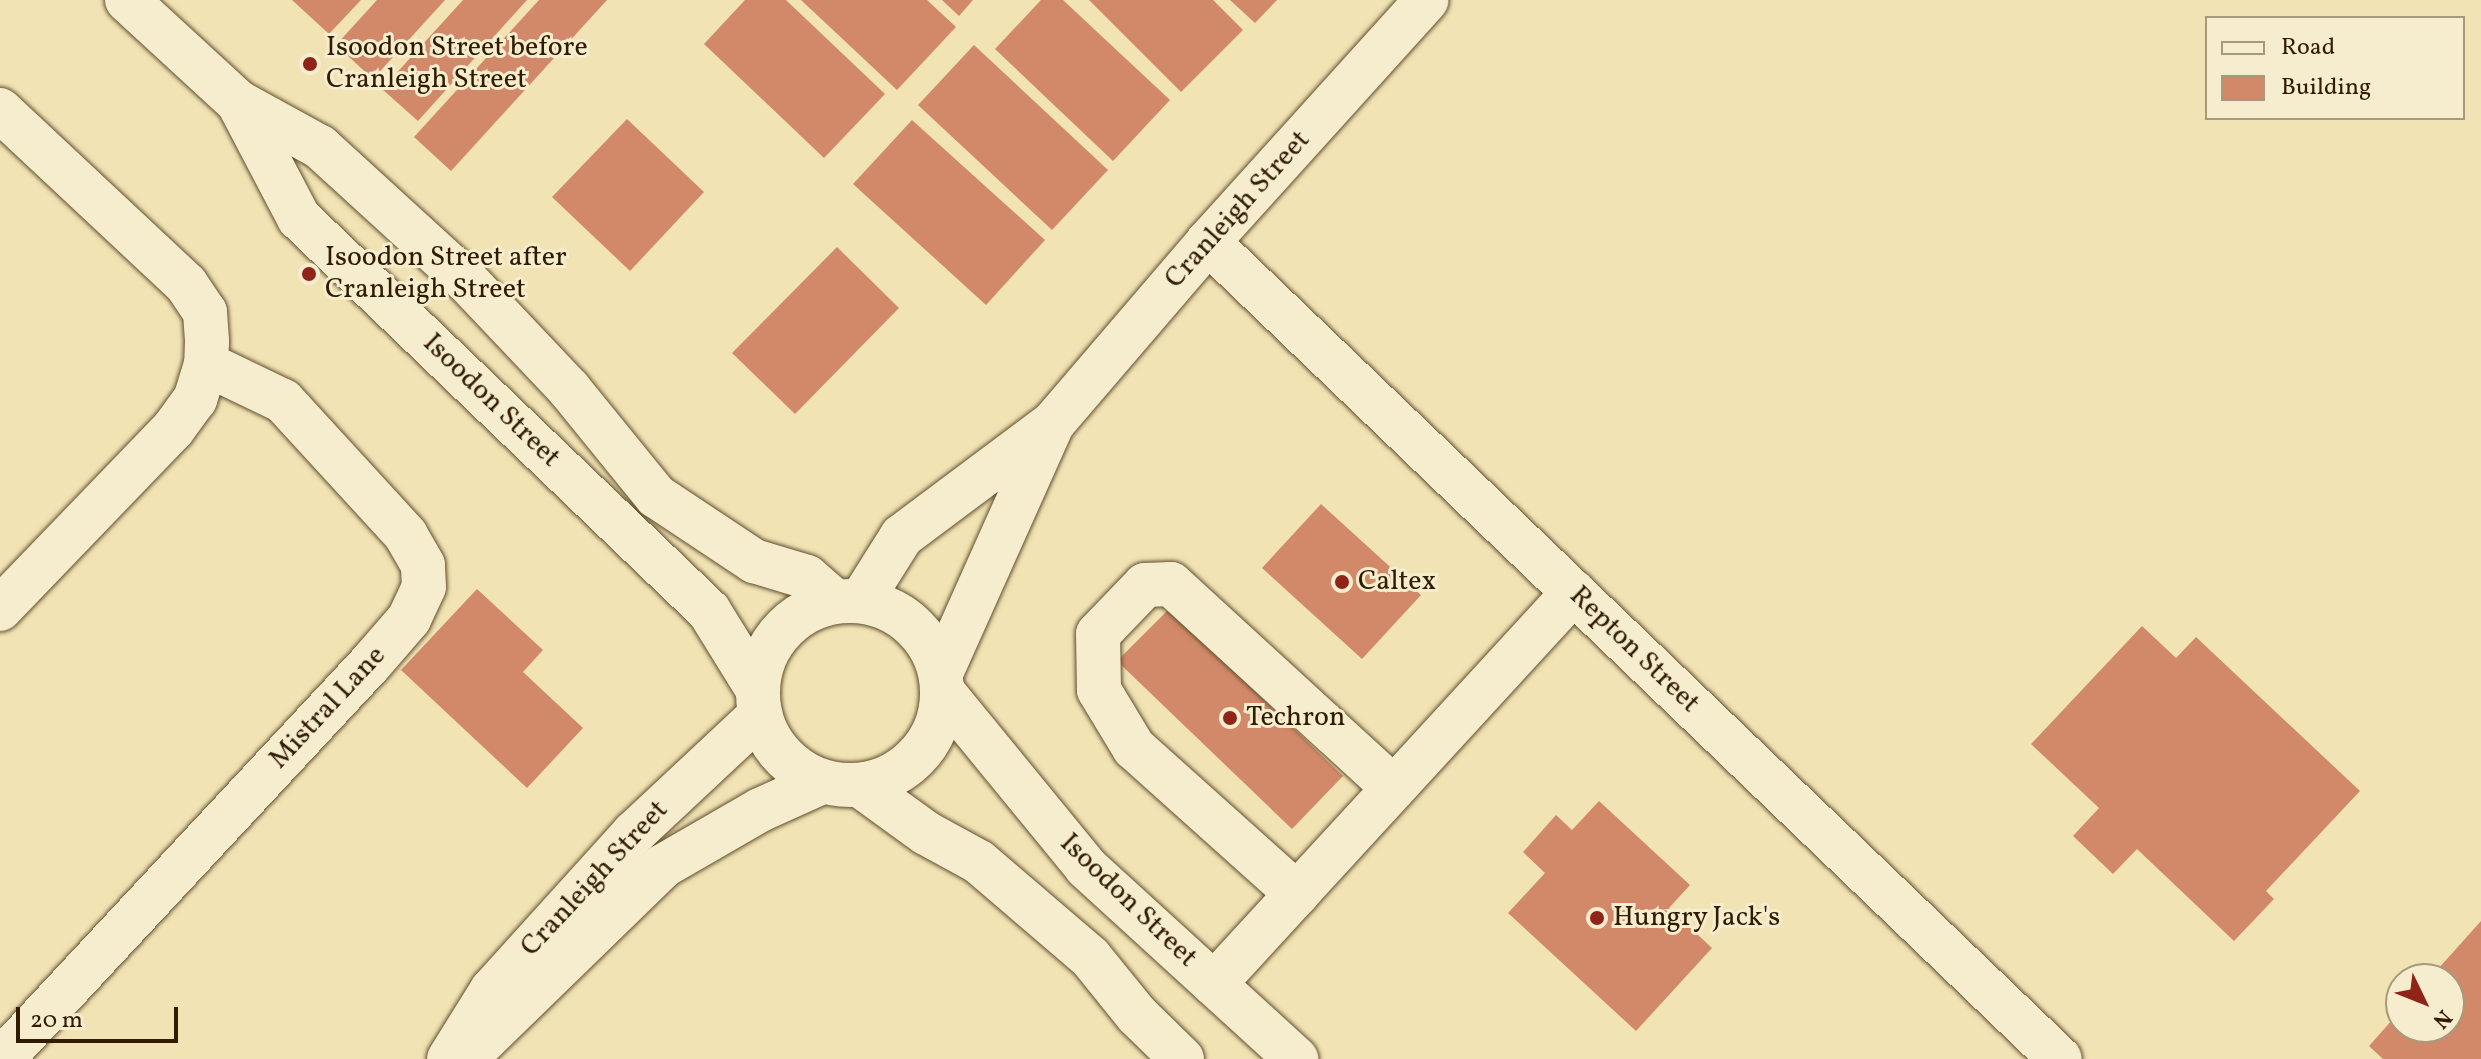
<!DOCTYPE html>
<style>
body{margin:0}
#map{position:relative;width:2481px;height:1059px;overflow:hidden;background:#f1e3b4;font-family:Vollkorn,serif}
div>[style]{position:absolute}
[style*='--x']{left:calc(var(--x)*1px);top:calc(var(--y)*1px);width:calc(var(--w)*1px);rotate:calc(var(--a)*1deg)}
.building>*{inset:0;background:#d28969}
.roads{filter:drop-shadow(0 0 2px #614e2d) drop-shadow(0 0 2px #614e2d)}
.minor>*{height:44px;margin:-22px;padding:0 22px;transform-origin:22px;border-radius:22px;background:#f6edce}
.minor>.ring{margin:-22px;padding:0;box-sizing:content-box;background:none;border:44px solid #f6edce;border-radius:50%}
.dots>*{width:22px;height:22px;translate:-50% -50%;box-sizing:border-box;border:4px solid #f6edce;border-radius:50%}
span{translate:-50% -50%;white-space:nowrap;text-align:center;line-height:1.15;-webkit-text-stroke:6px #f6edce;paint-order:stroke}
.poi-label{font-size:28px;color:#311c00}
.left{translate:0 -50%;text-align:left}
.street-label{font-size:28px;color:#311c00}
.legend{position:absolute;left:2205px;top:16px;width:260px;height:104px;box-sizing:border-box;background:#f6edce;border:2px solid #a7997c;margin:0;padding:10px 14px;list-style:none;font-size:24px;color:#311c00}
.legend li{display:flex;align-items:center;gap:16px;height:40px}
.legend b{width:40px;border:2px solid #a7997c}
.north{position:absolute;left:2385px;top:963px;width:80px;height:80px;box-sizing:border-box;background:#f6edce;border:2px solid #a7997c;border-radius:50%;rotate:133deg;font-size:22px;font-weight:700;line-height:32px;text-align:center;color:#311c00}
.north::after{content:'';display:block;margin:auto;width:28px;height:36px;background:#8f2418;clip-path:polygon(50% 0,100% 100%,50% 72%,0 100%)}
.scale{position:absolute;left:16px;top:1007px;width:162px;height:36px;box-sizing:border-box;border:4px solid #311c00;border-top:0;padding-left:10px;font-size:24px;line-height:28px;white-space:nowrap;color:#311c00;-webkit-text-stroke:6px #f6edce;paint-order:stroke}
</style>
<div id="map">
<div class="building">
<div style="clip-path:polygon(292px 0,361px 0,329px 34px)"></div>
<div style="clip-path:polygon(377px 0,445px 0,373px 79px,336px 45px)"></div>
<div style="clip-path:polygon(463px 0,527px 0,418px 121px,382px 89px)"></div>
<div style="clip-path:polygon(539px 0,607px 0,451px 171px,414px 137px)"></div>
<div style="clip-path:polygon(745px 0,786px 0,885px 94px,824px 158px,704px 44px)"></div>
<div style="clip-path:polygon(801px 0,927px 0,956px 27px,897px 90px)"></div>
<div style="clip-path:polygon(942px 0,973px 0,959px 16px)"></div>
<div style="clip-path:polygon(1041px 0,1063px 0,1170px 100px,1113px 161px,995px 49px)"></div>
<div style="clip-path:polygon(1089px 0,1213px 0,1243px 30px,1181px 92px)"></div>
<div style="clip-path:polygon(1230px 0,1277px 0,1255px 23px)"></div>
<div style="clip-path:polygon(974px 45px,1108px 170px,1052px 230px,918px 105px)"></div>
<div style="clip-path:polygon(627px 119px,704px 192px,630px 271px,552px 197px)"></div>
<div style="clip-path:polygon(912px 120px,1045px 240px,986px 305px,853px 184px)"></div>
<div style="clip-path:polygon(837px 247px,899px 308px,795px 414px,732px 353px)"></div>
<div style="clip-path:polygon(1321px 504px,1421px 595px,1362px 659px,1262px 568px)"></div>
<div style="clip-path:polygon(477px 589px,543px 650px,523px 672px,583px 728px,527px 788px,401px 670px)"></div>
<div style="clip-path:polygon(1169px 609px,1343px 776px,1292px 829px,1117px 661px)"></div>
<div style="clip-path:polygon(2142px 626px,2176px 658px,2196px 637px,2360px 791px,2266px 891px,2274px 899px,2234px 941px,2137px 849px,2113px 874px,2073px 836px,2099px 808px,2031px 744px)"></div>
<div style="clip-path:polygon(1599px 801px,1690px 885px,1669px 908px,1712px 948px,1636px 1031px,1508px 913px,1545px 873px,1523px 852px,1556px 815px,1572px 830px)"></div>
<div style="clip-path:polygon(2481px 921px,2481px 1059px,2383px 1059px,2369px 1046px,2401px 1010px,2401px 1027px,2449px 1027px,2449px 979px,2429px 979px)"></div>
</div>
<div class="roads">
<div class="minor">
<div style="--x:127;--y:0;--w:151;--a:42.6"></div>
<div style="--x:238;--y:102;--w:94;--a:28.8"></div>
<div style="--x:320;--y:147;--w:199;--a:42.4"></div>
<div style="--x:467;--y:281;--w:149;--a:46.6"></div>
<div style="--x:569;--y:389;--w:138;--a:50.9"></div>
<div style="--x:656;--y:496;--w:118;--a:33.6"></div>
<div style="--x:754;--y:561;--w:55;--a:16.8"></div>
<div style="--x:807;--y:577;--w:37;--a:41"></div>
<div style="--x:238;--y:102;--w:131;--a:62.3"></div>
<div style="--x:299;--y:218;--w:568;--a:43.79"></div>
<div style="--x:709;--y:611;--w:93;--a:58.2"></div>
<div style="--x:0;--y:110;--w:255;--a:43.1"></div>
<div style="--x:186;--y:284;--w:34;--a:56"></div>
<div style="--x:205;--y:312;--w:29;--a:86"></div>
<div style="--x:207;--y:341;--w:23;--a:92"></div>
<div style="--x:206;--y:364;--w:37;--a:107"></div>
<div style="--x:195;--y:399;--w:37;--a:126"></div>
<div style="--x:173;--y:429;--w:250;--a:133.9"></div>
<div style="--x:1208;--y:242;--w:1180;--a:43.8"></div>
<div class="ring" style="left:758px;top:601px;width:140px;height:140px"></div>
<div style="--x:861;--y:601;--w:77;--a:-57.8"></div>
<div style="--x:902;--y:536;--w:189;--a:-36.8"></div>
<div style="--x:1053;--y:423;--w:238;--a:-49.4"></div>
<div style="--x:1208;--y:242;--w:326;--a:-47.9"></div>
<div style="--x:941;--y:673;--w:267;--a:-65.9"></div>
<div style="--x:943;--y:692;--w:226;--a:50.7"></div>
<div style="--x:1086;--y:867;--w:285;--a:42.4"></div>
<div style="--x:861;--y:786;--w:80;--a:35.9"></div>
<div style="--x:926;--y:833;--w:60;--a:28.7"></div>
<div style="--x:979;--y:862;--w:146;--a:40.6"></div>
<div style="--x:1090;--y:957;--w:75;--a:51"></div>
<div style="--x:1137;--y:1015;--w:63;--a:44.4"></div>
<div style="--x:1297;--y:894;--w:219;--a:-138.1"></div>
<div style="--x:1134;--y:748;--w:68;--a:-121.1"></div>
<div style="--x:1099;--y:690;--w:56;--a:-91"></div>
<div style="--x:1098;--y:634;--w:68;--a:-46.2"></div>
<div style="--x:1145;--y:585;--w:26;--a:-2"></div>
<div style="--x:1171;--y:584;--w:302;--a:42.5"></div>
<div style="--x:1214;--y:984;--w:532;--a:-47.44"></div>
<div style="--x:473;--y:1051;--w:265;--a:-44.2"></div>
<div style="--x:663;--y:866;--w:112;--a:-30"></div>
<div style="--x:760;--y:810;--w:68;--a:-24.3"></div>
<div style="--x:2;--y:1059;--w:540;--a:-47.03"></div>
<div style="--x:370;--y:664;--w:60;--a:-49.1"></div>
<div style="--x:409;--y:619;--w:35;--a:-65"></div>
<div style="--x:424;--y:587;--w:22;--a:-93"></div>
<div style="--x:423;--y:565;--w:34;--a:-120"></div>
<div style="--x:406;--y:535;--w:182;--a:-132.5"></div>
<div style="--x:283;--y:401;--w:85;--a:-154.3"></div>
<div style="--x:449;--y:1059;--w:81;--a:-58.1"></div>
<div style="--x:492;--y:990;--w:212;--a:-47.9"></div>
<div style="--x:634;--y:833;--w:173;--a:-43.1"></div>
</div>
</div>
<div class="dots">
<div style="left:310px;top:64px;background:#8f2418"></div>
<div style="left:309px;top:274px;background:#8f2418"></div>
<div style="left:1342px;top:582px;background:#8f2418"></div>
<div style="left:1230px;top:718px;background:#8f2418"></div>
<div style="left:1597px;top:918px;background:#8f2418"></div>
</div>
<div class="poi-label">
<span class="left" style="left:326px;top:64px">Isoodon Street before<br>Cranleigh Street</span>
<span class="left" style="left:325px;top:274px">Isoodon Street after<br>Cranleigh Street</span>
<span class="left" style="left:1358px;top:582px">Caltex</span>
<span class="left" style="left:1246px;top:718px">Techron</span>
<span class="left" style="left:1613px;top:918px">Hungry Jack's</span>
</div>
<div class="street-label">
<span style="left:1238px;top:210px;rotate:-48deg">Cranleigh Street</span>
<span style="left:491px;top:401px;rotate:44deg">Isoodon Street</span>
<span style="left:1634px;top:650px;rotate:44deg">Repton Street</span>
<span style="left:328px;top:708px;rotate:-47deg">Mistral Lane</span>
<span style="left:595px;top:879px;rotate:-47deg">Cranleigh Street</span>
<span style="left:1128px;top:901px;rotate:44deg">Isoodon Street</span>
</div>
<ul class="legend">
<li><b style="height:10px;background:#f6edce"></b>Road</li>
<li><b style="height:22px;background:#d28969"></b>Building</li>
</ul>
<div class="north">N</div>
<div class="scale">20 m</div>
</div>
